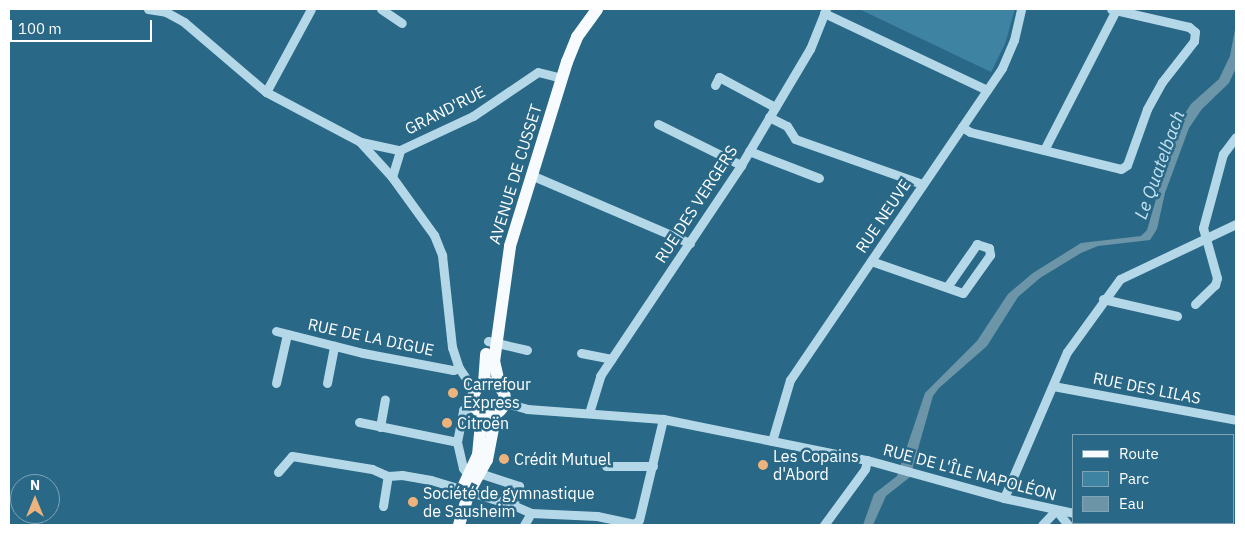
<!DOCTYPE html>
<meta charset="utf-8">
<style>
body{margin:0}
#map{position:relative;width:1245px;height:534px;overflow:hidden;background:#296886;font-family:"IBM Plex Sans",sans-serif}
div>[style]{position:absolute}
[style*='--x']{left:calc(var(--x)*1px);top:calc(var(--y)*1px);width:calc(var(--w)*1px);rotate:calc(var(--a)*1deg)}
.green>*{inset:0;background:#3e84a2}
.water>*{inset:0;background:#6c95a8}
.minor>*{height:9px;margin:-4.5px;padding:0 4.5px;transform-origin:4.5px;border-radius:4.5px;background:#b5d8e8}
.major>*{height:12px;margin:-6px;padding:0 6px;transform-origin:6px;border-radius:6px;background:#f7fbfe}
.major>.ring{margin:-6px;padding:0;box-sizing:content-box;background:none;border:12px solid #f7fbfe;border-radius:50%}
.dots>*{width:14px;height:14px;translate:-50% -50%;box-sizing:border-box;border:2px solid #296886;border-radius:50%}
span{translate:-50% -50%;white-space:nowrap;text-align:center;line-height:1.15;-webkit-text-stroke:5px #296886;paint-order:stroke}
.street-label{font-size:16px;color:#fff}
.poi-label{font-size:16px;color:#fff}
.left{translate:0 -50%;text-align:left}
.water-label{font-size:18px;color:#c4e2f0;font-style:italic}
.frame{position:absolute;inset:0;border:10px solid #fff;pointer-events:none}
.legend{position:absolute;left:1072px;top:434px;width:162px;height:90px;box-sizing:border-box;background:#296886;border:1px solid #7fa4b6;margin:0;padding:6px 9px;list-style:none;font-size:15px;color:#fff}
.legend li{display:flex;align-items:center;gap:10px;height:25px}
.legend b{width:25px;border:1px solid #7fa4b6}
.north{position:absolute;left:10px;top:474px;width:50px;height:50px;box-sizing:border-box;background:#296886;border:1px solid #7fa4b6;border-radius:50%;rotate:0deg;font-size:14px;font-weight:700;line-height:20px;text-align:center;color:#fff}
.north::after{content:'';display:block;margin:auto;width:18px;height:22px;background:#eeb27c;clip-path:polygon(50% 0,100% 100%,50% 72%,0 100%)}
.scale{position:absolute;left:10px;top:20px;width:142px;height:22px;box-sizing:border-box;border:2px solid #fff;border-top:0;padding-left:6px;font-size:15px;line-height:18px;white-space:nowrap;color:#fff;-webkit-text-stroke:4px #296886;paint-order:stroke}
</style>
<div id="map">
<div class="green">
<div style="clip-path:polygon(859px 9px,858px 9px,1015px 9px,1005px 44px,991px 72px)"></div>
</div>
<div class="water">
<div style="clip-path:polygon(1236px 24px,1236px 68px,1229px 83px,1202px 109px,1189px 128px,1165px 193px,1157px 229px,1150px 240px,1098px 246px,1081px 253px,1040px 278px,1018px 297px,987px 346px,939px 388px,933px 396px,910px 477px,886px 496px,873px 525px,863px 525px,874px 494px,897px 476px,925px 393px,977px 341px,1008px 294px,1033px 273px,1081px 243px,1141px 236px,1147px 230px,1178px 124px,1191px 104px,1219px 79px,1230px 56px)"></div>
</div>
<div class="minor">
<div style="--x:148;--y:9;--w:18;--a:9"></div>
<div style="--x:166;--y:12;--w:21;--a:29"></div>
<div style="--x:184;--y:22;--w:108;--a:40.5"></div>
<div style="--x:266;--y:92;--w:107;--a:27.8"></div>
<div style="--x:361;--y:142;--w:40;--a:12"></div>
<div style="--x:381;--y:9;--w:25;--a:34"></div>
<div style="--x:824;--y:13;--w:180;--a:25.3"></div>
<div style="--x:715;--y:85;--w:9;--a:-63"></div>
<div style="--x:719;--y:77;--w:64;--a:28.2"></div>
<div style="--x:266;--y:92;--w:94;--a:-61.5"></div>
<div style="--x:769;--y:117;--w:20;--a:27"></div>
<div style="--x:787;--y:126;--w:15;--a:58"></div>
<div style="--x:795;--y:139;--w:135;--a:19.5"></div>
<div style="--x:658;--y:124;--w:93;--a:26.3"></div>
<div style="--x:962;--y:127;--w:9;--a:32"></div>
<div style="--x:970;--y:132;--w:155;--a:13.8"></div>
<div style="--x:1121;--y:169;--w:7;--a:-34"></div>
<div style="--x:1127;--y:165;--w:59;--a:-70.3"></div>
<div style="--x:1147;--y:109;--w:31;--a:-61"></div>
<div style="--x:1162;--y:82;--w:52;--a:-52"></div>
<div style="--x:1194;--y:41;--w:9;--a:-84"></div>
<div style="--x:1195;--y:32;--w:8;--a:-140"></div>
<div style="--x:1189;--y:27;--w:80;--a:-167"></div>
<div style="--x:361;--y:143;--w:46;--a:47.6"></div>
<div style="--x:392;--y:177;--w:72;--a:54.1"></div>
<div style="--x:434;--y:235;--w:22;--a:68"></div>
<div style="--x:442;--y:255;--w:93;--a:83.8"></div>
<div style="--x:452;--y:347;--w:22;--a:72"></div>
<div style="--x:459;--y:368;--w:29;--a:56"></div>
<div style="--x:1044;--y:150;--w:157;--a:-62.8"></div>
<div style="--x:749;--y:151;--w:75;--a:21.1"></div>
<div style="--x:531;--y:175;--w:173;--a:23.2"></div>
<div style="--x:392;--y:177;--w:28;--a:-73"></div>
<div style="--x:400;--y:150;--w:81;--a:-25"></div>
<div style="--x:473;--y:116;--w:78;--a:-34.1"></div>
<div style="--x:538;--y:72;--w:25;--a:14"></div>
<div style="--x:871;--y:261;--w:97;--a:19.2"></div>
<div style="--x:963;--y:293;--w:47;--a:-54.6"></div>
<div style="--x:990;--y:255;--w:7;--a:-98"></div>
<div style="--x:989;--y:248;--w:13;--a:-162"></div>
<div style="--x:977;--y:244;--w:52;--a:124.9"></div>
<div style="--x:1103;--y:299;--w:76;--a:12.9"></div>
<div style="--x:1195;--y:304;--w:28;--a:-44"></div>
<div style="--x:1215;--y:285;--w:7;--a:-74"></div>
<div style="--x:1217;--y:278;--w:52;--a:-105.6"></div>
<div style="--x:1203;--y:228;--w:77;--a:-74.9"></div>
<div style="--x:1223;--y:154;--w:21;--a:-53"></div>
<div style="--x:276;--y:331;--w:90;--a:14.2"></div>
<div style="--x:363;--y:353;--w:92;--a:10.7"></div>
<div style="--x:453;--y:370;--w:6;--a:-18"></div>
<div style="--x:488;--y:341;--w:40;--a:13"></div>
<div style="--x:581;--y:353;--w:31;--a:11"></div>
<div style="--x:276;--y:383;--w:50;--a:-77.3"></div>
<div style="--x:327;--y:383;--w:38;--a:-79"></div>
<div style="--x:1053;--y:386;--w:186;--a:10.5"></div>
<div style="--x:505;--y:403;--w:23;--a:15"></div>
<div style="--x:527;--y:409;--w:136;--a:4.2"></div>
<div style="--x:663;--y:419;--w:208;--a:11.4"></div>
<div style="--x:867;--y:460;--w:142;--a:15.5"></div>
<div style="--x:1004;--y:498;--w:72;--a:12.1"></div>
<div style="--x:589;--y:413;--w:39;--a:-73"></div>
<div style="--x:600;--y:376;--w:254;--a:-56.2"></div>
<div style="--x:741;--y:165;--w:135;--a:-59.3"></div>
<div style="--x:810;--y:49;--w:43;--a:-68.2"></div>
<div style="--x:359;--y:422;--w:100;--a:11.5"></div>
<div style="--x:457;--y:442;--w:33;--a:-79"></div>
<div style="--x:463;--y:410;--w:13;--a:-18"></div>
<div style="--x:380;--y:427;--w:28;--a:-80"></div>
<div style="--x:772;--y:441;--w:64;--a:-73.6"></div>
<div style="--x:790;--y:380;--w:377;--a:-55.8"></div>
<div style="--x:1002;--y:68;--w:30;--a:-67"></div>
<div style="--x:1014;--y:40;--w:32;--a:-77"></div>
<div style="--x:457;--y:442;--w:27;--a:77"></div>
<div style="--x:463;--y:468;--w:10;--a:53"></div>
<div style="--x:606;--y:466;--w:47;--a:0"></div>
<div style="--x:278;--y:472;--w:21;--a:-49"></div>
<div style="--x:292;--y:456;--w:81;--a:9.2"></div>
<div style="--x:372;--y:469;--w:17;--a:24"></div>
<div style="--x:388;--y:476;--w:14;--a:-4"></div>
<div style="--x:402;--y:475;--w:29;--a:10"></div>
<div style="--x:431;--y:480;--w:86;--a:17"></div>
<div style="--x:513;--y:505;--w:20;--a:-72"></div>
<div style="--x:519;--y:486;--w:40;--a:-162"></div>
<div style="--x:1004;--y:498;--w:159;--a:-66.7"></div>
<div style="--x:1067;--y:352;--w:90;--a:-54"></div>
<div style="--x:1120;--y:279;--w:128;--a:-25.4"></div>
<div style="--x:513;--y:505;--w:20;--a:24"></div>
<div style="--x:383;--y:506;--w:30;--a:-81"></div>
<div style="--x:1125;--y:523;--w:14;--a:8"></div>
<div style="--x:524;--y:525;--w:14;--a:-60"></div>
<div style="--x:531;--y:513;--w:66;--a:2.6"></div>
<div style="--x:597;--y:516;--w:38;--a:12"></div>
<div style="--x:634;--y:524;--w:6;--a:-39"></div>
<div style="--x:639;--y:520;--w:104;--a:-76.6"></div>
<div style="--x:824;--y:525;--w:69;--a:-53.8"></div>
<div style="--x:865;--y:469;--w:9;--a:-77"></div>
<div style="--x:1042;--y:525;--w:21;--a:-47"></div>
<div style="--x:1056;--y:510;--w:19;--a:51"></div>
</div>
<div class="major">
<div class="ring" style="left:473px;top:383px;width:20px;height:20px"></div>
<div style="--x:484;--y:384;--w:30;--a:-86"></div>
<div style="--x:500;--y:387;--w:26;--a:-103"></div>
<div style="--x:494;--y:362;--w:117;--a:-82.1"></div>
<div style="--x:510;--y:246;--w:193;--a:-72.8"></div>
<div style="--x:567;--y:62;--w:27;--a:-68"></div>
<div style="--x:577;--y:37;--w:34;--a:-54"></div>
<div style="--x:463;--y:487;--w:35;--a:-65"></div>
<div style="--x:478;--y:455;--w:42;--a:-84.6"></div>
<div style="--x:459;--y:525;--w:34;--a:-73"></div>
<div style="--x:469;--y:492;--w:37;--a:-61"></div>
<div style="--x:487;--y:460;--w:48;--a:-79.2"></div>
</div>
<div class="dots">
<div style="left:453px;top:393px;background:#eeb27c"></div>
<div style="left:447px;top:423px;background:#eeb27c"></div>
<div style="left:504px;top:459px;background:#eeb27c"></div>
<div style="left:763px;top:465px;background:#eeb27c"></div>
<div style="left:413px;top:502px;background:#eeb27c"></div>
</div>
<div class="street-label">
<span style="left:445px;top:110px;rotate:-27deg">GRAND'RUE</span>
<span style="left:515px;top:174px;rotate:-73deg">AVENUE DE CUSSET</span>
<span style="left:696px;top:204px;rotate:-57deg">RUE DES VERGERS</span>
<span style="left:883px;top:216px;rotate:-56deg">RUE NEUVE</span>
<span style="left:371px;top:337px;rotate:12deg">RUE DE LA DIGUE</span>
<span style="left:1147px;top:388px;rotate:11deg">RUE DES LILAS</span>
<span style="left:970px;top:472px;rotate:15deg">RUE DE L'ÎLE NAPOLÉON</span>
</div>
<div class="poi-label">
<span class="left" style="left:463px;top:393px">Carrefour<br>Express</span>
<span class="left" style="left:457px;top:423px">Citroën</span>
<span class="left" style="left:773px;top:465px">Les Copains<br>d'Abord</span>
<span class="left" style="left:514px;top:459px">Crédit Mutuel</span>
<span class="left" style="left:423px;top:502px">Société de gymnastique<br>de Sausheim</span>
</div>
<div class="water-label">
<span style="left:1160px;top:165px;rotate:-70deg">Le Quatelbach</span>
</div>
<div class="frame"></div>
<ul class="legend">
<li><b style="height:6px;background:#f7fbfe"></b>Route</li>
<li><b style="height:14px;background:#3e84a2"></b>Parc</li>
<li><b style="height:14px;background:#6c95a8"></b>Eau</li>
</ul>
<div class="north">N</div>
<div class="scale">100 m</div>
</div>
